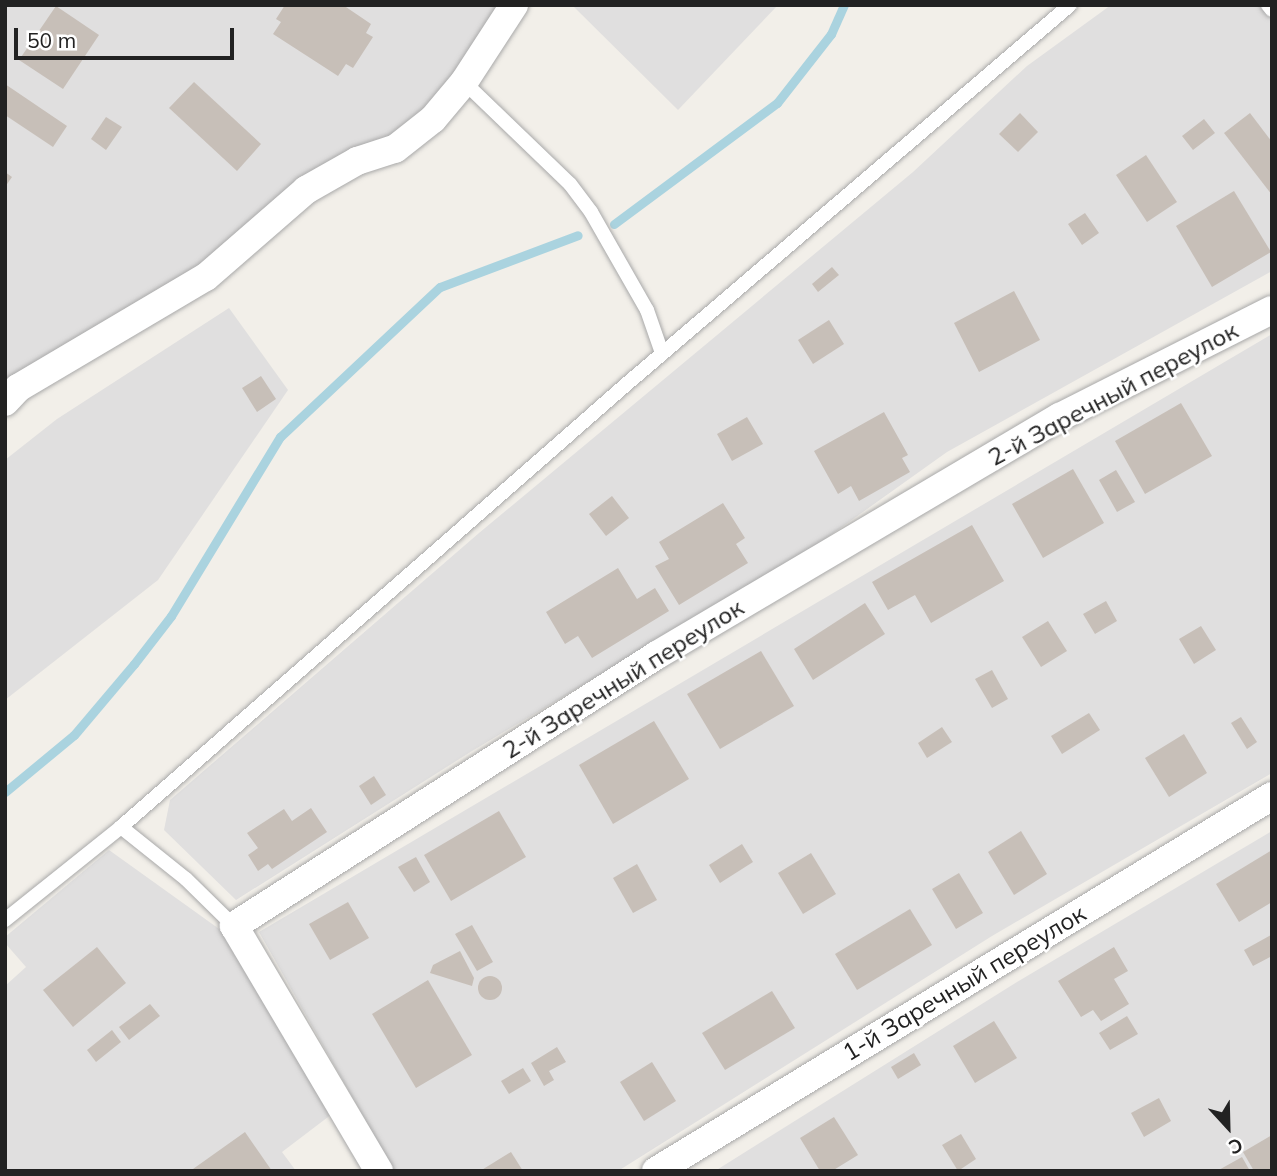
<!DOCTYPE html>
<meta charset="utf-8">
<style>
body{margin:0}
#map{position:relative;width:1277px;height:1176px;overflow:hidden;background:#f2efe9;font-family:Mulish,sans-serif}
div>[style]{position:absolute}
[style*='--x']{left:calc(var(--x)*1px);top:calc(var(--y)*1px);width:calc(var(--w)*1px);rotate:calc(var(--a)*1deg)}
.residential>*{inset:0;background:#e0dfdf}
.stream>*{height:9px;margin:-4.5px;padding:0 4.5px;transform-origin:4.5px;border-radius:4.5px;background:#aad3df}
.building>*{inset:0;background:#c7bfb8}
.round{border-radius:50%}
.roads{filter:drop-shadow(0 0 2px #a9a9a9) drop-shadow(0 0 2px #a9a9a9)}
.lane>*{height:14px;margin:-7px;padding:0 7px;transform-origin:7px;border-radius:7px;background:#fff}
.street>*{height:28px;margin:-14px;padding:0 14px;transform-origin:14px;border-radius:14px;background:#fff}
span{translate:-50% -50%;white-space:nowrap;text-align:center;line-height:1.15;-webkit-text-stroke:5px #fff;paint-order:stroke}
.street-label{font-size:24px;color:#222}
.frame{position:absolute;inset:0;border:7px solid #222;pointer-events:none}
.north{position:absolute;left:1193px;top:1092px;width:70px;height:70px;-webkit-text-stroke:5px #fff;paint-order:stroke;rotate:158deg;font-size:19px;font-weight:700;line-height:28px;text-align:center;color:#222}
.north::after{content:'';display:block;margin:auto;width:24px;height:32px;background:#222;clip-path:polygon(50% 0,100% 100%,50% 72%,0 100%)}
.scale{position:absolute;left:14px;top:28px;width:220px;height:32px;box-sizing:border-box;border:4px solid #222;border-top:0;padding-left:9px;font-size:21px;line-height:24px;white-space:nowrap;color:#222;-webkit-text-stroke:5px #fff;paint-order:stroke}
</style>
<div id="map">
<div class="residential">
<div style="clip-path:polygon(5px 5px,514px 5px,433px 119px,5px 402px)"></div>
<div style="clip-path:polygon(572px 5px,778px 5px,678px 110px)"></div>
<div style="clip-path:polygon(1111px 5px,1272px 5px,1272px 271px,947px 452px,811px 549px,472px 751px,236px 900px,164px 830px,170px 800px,479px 533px,913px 172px,1027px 66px)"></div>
<div style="clip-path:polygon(229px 308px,288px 390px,158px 580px,5px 700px,5px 460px,57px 419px)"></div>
<div style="clip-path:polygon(1272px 334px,1272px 773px,992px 936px,618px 1171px,394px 1171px,259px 932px)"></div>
<div style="clip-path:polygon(1272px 831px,1272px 1171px,715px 1171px,1017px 982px)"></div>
<div style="clip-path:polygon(109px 850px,229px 936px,332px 1114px,282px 1152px,296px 1171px,5px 1171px,5px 986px,26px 967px,5px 943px,5px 937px)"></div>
</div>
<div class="stream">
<div style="--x:614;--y:224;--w:203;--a:-36.6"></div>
<div style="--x:777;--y:103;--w:88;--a:-52"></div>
<div style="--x:831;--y:34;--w:32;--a:-66"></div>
<div style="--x:5;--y:792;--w:89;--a:-39.6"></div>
<div style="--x:74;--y:735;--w:93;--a:-49.8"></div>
<div style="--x:134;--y:664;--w:61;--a:-52.4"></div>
<div style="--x:171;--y:616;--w:210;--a:-58.7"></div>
<div style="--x:280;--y:437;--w:219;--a:-43.2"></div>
<div style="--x:440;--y:287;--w:147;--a:-20.6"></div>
</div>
<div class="building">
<div style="clip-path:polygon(285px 5px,343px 5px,371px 24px,366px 33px,373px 37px,353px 68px,346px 64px,338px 76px,273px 34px,281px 22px,276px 19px)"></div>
<div style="clip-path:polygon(56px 6px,99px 35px,63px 89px,19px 60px)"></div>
<div style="clip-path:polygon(194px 82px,261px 144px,237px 171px,169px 108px)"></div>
<div style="clip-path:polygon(5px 84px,67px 126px,53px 147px,5px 115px)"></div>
<div style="clip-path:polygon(1020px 113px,1038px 132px,1018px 152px,999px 134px)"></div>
<div style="clip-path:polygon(1250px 113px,1272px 142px,1272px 195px,1224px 133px)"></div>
<div style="clip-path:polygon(106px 117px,122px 127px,106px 150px,91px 139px)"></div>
<div style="clip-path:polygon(1204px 119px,1215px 133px,1193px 150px,1182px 136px)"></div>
<div style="clip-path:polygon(1146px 155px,1177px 202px,1147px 222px,1116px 175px)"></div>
<div style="clip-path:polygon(5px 172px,12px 177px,5px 187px)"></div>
<div style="clip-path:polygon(1234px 191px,1271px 252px,1212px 287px,1176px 226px)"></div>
<div style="clip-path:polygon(1085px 213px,1099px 233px,1082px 245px,1068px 224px)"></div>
<div style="clip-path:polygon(832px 267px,839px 275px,818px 292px,812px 284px)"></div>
<div style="clip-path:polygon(1014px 291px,1040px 340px,979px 372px,954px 323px)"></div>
<div style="clip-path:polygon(829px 320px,844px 344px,813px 364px,798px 340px)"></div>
<div style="clip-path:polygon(261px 376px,276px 399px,257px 412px,242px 388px)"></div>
<div style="clip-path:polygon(1181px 403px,1212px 456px,1145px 494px,1115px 441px)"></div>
<div style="clip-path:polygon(884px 412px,908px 455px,902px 458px,910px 472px,859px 501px,851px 486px,838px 494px,814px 451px)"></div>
<div style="clip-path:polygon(747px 417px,763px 444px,732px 461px,717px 434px)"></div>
<div style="clip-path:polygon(1073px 469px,1104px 523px,1043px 558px,1012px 504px)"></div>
<div style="clip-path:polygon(1116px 470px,1135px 502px,1117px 512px,1099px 480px)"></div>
<div style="clip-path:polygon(612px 496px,629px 518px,606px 536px,589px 514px)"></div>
<div style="clip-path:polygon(723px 503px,745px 538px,736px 544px,748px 563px,679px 605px,655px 566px,669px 559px,659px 542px)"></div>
<div style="clip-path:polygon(972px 525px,1004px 581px,931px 623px,915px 595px,888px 610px,872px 582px)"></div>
<div style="clip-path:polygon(618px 568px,637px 599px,655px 588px,669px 611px,592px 658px,578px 636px,565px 644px,546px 612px)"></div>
<div style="clip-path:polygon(1106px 601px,1117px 621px,1095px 634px,1083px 614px)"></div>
<div style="clip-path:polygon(865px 603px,885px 634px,813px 680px,794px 649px)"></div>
<div style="clip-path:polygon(1048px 621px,1067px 651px,1041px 667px,1022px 637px)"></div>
<div style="clip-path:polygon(1201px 626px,1216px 650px,1194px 664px,1179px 639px)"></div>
<div style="clip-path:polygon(761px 651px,794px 706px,720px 749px,687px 694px)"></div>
<div style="clip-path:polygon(992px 670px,1008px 699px,992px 708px,975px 679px)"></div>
<div style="clip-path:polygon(1089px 713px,1100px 730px,1062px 754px,1051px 736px)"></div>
<div style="clip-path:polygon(1241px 717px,1257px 742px,1247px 749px,1231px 723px)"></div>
<div style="clip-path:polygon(654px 721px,689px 779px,613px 824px,579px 765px)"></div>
<div style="clip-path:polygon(942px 727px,952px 742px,927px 758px,918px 743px)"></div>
<div style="clip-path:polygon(1184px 734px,1207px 773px,1169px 797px,1145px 758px)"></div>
<div style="clip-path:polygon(374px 776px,386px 795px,371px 805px,359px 786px)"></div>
<div style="clip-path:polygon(311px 808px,327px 832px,272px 869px,268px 864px,258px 871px,248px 855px,258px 848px,247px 833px,284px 809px,292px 821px)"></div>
<div style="clip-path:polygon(499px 811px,526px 857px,451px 901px,424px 855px)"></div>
<div style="clip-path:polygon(1021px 831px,1047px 874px,1014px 895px,988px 852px)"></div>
<div style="clip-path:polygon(742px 844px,753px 862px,720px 883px,709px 865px)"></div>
<div style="clip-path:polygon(1272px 850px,1272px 902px,1239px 922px,1216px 884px)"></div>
<div style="clip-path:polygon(811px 853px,836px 894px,803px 914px,778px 873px)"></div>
<div style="clip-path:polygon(416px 857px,430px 882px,414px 892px,398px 867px)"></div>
<div style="clip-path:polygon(637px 864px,657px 900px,633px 913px,613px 878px)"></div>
<div style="clip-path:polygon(959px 873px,983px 913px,956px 929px,932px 889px)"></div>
<div style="clip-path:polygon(348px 902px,369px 938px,330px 960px,309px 924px)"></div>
<div style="clip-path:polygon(910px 909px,932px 945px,857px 990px,835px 954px)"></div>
<div style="clip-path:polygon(472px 925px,493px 962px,477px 971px,455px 934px)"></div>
<div style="clip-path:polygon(1271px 935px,1272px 956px,1253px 966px,1244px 950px)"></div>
<div style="clip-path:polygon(97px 947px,126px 983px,73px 1027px,43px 990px)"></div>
<div style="clip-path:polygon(1114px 947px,1128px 971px,1114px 979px,1129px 1004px,1101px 1021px,1093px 1010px,1081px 1017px,1058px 981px)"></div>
<div style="clip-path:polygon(460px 951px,474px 978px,472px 986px,430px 973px,433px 965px)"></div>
<div class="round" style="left:478px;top:976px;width:24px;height:24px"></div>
<div style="clip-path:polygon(428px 980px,472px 1055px,416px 1088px,372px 1014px)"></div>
<div style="clip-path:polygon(772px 991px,795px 1028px,725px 1070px,702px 1033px)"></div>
<div style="clip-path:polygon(150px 1004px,160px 1016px,129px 1040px,119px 1027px)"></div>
<div style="clip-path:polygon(1127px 1016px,1138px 1034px,1110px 1050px,1099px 1033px)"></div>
<div style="clip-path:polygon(994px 1021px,1017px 1058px,975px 1083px,953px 1046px)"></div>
<div style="clip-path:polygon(112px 1030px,121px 1042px,96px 1062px,87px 1050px)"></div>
<div style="clip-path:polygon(557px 1047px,566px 1062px,549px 1071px,554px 1080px,544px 1086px,531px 1063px)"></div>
<div style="clip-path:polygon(914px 1053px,921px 1065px,898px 1079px,891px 1067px)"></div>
<div style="clip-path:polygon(652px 1062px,676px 1101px,644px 1121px,620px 1082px)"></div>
<div style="clip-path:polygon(523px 1068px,531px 1081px,509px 1094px,501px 1081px)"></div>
<div style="clip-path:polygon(1159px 1098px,1171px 1121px,1144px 1137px,1131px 1113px)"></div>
<div style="clip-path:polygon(834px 1117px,858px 1155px,832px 1171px,820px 1171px,800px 1138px)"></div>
<div style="clip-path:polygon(245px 1132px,272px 1171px,194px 1171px,193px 1169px)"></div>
<div style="clip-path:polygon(961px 1134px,976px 1159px,958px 1171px,942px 1145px)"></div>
<div style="clip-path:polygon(1272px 1135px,1272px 1171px,1254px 1171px,1243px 1152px)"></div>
<div style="clip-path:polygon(511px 1152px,523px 1171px,480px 1171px)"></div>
<div style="clip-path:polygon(1242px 1157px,1250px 1171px,1217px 1171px)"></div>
</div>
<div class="roads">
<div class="lane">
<div style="--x:1268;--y:5;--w:6;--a:51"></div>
<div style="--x:464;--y:82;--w:147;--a:43.9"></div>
<div style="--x:570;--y:184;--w:35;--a:53"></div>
<div style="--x:591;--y:212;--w:113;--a:60.3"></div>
<div style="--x:647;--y:310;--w:46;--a:70.8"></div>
<div style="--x:121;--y:827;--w:83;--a:38.7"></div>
<div style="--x:186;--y:879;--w:67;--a:44.4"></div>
<div style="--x:5;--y:920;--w:149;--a:-38.7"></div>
<div style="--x:121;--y:827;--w:675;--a:-41.22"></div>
<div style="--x:629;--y:382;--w:580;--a:-40.53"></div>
</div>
<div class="street">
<div style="--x:5;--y:402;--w:19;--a:-47"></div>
<div style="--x:18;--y:388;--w:218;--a:-30.6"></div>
<div style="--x:206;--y:277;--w:133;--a:-41"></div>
<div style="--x:306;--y:190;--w:59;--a:-29.6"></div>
<div style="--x:357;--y:161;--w:40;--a:-18"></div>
<div style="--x:395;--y:149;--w:48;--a:-38.3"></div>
<div style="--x:433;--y:119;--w:48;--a:-50"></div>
<div style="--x:464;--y:82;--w:92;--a:-57"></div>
<div style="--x:379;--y:1171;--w:285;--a:-120.6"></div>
<div style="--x:234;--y:926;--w:502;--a:-32.65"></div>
<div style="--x:657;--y:655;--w:468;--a:-30.6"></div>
<div style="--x:1060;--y:417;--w:237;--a:-26.8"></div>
<div style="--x:656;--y:1171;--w:721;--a:-31.33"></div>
</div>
</div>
<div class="street-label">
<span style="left:1113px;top:394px;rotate:-28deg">2-й Заречный переулок</span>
<span style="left:623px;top:679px;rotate:-32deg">2-й Заречный переулок</span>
<span style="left:964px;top:983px;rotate:-31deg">1-й Заречный переулок</span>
</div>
<div class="frame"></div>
<div class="north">С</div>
<div class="scale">50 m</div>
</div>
